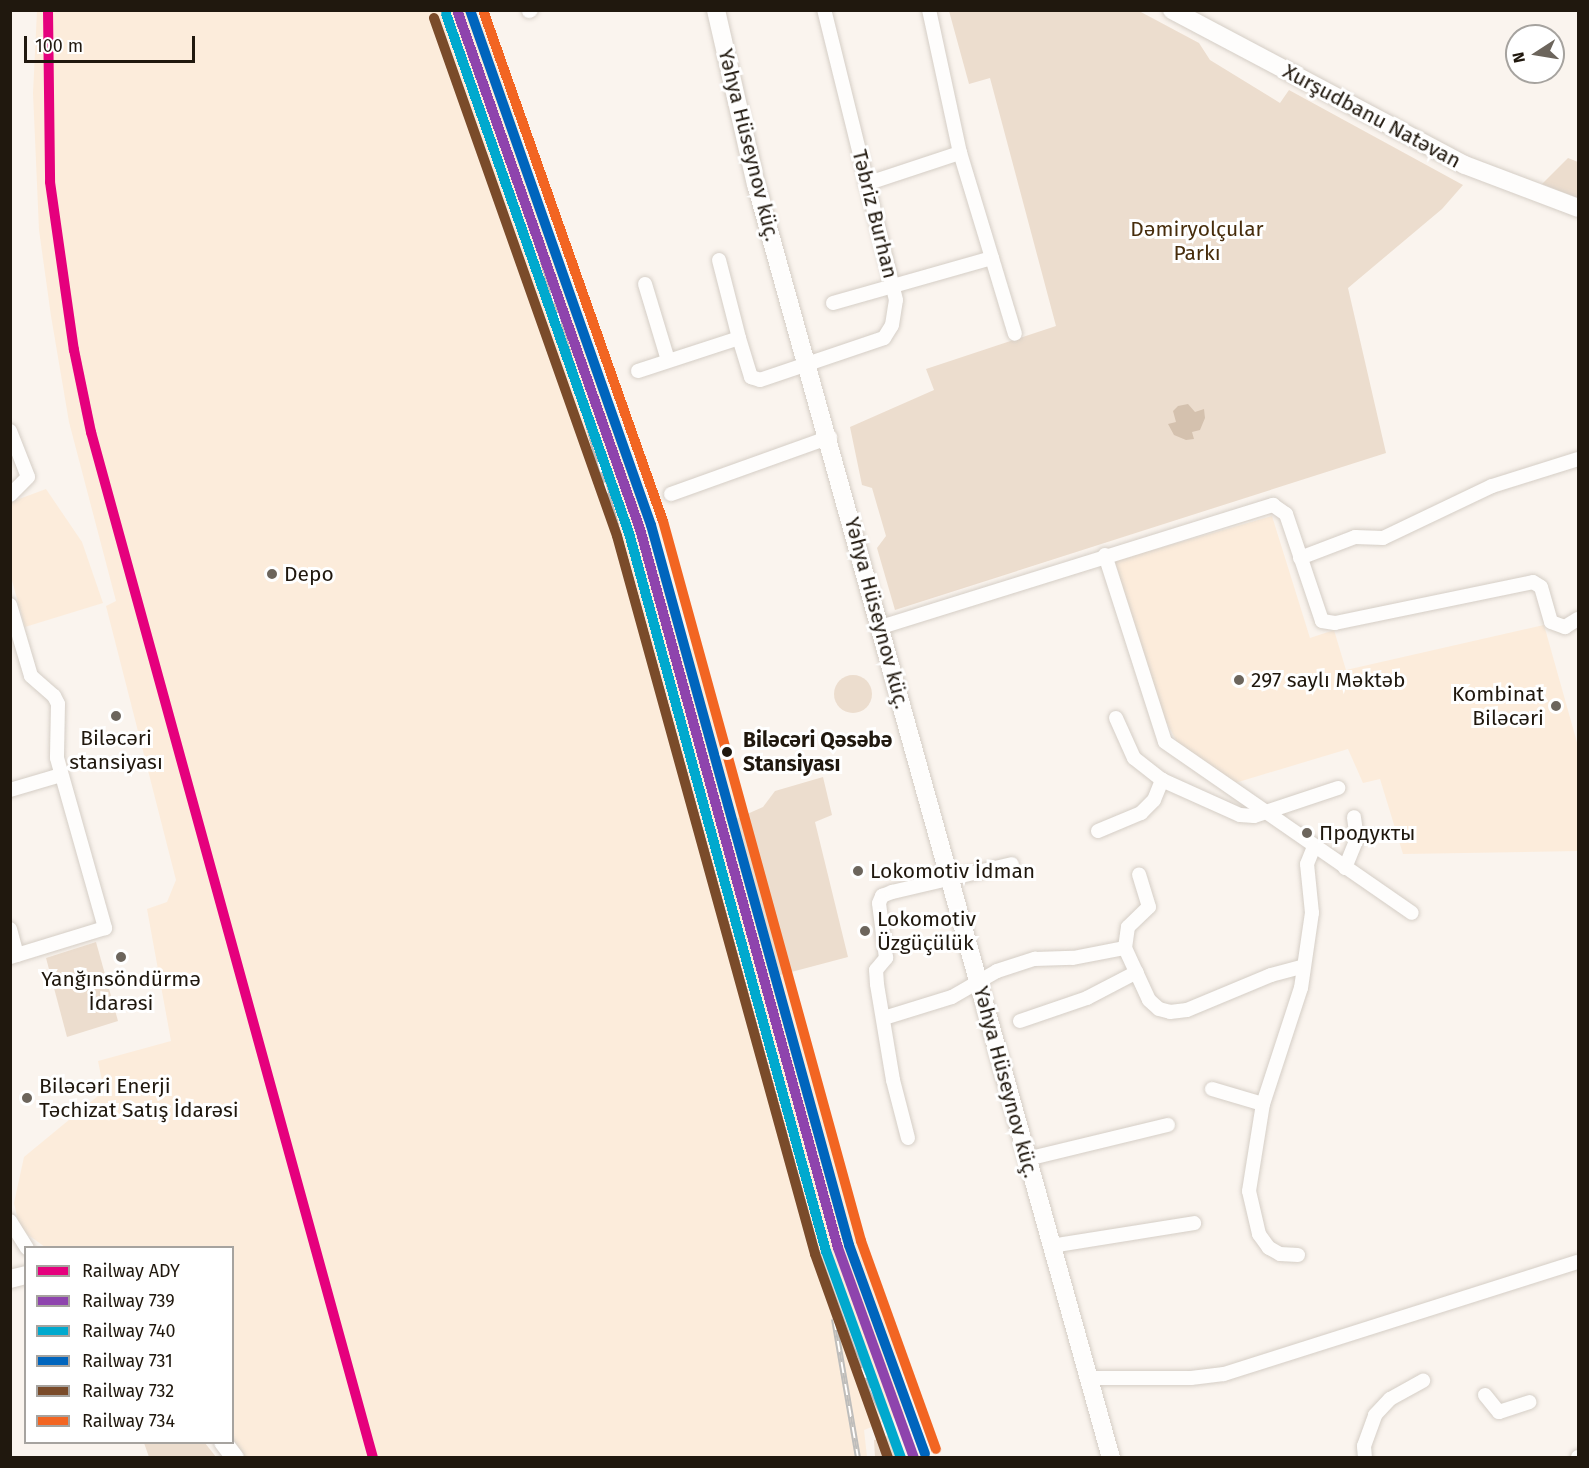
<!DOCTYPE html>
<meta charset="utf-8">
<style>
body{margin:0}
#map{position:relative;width:1589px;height:1468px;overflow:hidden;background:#faf4ee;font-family:"Fira Sans",sans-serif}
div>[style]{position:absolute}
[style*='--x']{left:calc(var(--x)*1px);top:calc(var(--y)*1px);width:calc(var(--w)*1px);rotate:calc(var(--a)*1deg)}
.built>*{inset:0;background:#fcecdb}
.green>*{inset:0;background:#ecddce}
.round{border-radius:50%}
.water>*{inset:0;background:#d4c1ae}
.roads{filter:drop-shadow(0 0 2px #d5cec6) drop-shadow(0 0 2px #d5cec6)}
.street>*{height:14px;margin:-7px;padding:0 7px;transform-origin:7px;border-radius:7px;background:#fefdfc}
.secondary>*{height:18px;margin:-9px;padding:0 9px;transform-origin:9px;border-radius:9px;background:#fefdfc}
.rail>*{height:6px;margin-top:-3px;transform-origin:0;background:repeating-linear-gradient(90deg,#fff 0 11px,#bebdbb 0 22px);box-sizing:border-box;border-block:2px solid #bebdbb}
.rail-1>*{height:10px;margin:-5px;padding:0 5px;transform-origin:5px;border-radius:5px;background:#e5007d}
.rail-2>*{height:10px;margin:-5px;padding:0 5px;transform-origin:5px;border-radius:5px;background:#8e44ad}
.rail-3>*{height:10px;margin:-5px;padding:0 5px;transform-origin:5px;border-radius:5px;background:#00a9ce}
.rail-4>*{height:10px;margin:-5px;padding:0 5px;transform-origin:5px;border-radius:5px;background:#0065bd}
.rail-5>*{height:10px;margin:-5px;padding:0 5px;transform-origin:5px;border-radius:5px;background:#7a4b2a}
.rail-6>*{height:10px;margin:-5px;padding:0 5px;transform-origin:5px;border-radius:5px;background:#f26522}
.dots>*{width:16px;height:16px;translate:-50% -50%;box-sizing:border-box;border:3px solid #fff;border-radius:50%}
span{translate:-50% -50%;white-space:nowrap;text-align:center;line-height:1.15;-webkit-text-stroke:6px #fff;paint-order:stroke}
.street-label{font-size:21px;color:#20180e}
.park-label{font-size:21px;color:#472d0c}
.poi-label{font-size:21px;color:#20180e}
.left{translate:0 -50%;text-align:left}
.right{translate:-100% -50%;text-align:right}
.stop-label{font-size:21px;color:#20180e;font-weight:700}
.frame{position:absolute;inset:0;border:12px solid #20180e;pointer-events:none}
.legend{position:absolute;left:24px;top:1246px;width:210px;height:198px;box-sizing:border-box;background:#fff;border:2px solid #a6a39f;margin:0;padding:8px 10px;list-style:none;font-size:18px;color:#20180e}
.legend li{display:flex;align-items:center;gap:12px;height:30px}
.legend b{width:30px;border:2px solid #a6a39f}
.north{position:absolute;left:1505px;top:24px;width:60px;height:60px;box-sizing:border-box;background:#fff;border:2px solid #a6a39f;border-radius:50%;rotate:258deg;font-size:16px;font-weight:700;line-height:24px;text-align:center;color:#20180e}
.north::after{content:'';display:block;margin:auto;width:21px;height:27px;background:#6c655c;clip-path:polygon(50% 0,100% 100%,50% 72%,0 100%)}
.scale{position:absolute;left:24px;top:36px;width:171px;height:27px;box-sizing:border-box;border:3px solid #20180e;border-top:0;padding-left:8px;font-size:18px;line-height:21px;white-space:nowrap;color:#20180e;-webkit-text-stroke:4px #fff;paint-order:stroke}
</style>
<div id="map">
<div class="built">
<div style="clip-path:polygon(37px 11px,475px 11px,486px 30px,633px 484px,681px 651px,698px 646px,912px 1411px,864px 1430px,867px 1457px,245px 1457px,233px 1440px,232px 1248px,45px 1247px,20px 1229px,14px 1203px,24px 1157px,104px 1091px,98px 1061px,171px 1041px,147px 909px,167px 902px,176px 880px,106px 606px,116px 601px,69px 422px,51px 316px,39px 230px,33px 93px)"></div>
<div style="clip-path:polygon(46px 489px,82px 542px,103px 603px,25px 627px,11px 577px,11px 502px)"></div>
<div style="clip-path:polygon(1272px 516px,1310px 638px,1334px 630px,1346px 670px,1544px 625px,1578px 746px,1578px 851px,1403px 854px,1380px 779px,1363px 783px,1348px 749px,1235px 783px,1179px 746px,1167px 723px,1161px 722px,1115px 561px)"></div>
</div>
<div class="green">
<div style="clip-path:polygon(949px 11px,1139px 11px,1199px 43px,1210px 60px,1280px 103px,1289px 90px,1463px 185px,1442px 209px,1348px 288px,1386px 453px,895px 610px,877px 548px,886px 536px,872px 488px,862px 485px,850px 427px,934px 390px,926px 369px,1056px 326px,990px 78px,969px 84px)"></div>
<div style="clip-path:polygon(1568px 158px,1578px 162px,1578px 198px,1542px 184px)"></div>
<div class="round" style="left:834px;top:675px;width:38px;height:38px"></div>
<div style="clip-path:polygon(823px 777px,832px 815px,815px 822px,848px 957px,780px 975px,736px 819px,763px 807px,775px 791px)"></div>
<div style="clip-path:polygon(96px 942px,118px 1021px,67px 1037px,46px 958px)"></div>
<div style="clip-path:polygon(888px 1436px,898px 1457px,875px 1457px,874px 1440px)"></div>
<div style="clip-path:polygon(144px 1443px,205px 1443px,216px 1457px,149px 1457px)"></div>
</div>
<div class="water">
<div style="clip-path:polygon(1188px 404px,1195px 412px,1204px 409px,1205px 418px,1200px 430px,1192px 432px,1194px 439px,1186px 440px,1174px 435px,1168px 424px,1176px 422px,1173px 411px,1178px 406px)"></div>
</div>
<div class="roads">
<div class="street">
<div style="--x:529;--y:11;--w:2;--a:-27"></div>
<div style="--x:866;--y:184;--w:99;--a:-18.3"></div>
<div style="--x:992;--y:258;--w:79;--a:73.2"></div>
<div style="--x:719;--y:260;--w:81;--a:75.6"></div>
<div style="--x:645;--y:284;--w:79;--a:73.2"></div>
<div style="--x:833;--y:303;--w:165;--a:-15.8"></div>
<div style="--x:992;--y:258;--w:110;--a:-106.9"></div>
<div style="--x:960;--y:153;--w:146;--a:-102.2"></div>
<div style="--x:638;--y:371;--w:106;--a:-18.1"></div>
<div style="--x:739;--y:338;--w:41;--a:72.9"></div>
<div style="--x:751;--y:377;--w:9;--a:18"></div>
<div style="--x:760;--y:380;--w:131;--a:-18.7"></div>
<div style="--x:884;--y:338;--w:15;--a:-58"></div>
<div style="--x:892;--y:325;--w:25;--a:-81"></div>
<div style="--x:896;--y:300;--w:299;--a:-103.9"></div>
<div style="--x:10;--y:431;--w:49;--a:68.6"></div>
<div style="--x:28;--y:477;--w:25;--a:135"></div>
<div style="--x:671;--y:494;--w:169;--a:-19.7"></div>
<div style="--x:1105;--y:555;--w:196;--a:72.2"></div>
<div style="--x:1165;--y:742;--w:300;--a:34.7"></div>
<div style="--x:1300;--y:558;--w:59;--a:-20.9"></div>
<div style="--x:1355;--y:537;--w:28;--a:2"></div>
<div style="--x:1383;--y:538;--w:121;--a:-25.5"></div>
<div style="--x:1492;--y:486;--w:90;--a:-17.4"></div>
<div style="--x:10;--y:605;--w:74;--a:73.5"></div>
<div style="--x:31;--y:676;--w:30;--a:41"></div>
<div style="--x:54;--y:696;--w:9;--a:63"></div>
<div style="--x:58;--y:704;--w:54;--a:91.1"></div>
<div style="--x:57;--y:758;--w:177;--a:74.2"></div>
<div style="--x:105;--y:928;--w:99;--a:163"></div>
<div style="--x:881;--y:627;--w:411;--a:-17.3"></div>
<div style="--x:1273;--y:505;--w:16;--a:35"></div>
<div style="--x:1286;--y:514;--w:113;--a:71.4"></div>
<div style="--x:1322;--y:621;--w:13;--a:9"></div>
<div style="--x:1335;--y:623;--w:202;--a:-11.7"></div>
<div style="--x:1533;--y:582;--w:9;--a:32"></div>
<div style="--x:1541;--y:587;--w:36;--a:74"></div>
<div style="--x:1551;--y:622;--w:15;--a:20"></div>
<div style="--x:1565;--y:627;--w:15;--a:-32"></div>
<div style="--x:1116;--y:718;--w:44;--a:65.8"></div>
<div style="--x:1134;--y:758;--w:36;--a:38"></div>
<div style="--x:1162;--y:780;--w:85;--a:24.2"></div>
<div style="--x:1240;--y:815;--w:14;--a:4"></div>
<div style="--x:1254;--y:816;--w:89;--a:-18.4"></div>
<div style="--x:10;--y:790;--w:53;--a:-16.4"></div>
<div style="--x:1098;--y:831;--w:47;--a:-22.7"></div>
<div style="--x:1141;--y:813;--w:18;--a:-45"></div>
<div style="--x:1154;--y:800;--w:22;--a:-68"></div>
<div style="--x:1345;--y:868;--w:31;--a:-68"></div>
<div style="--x:1357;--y:839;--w:22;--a:-98"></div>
<div style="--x:10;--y:929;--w:27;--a:75"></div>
<div style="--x:1125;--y:948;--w:21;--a:-82"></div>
<div style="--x:1128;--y:927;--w:29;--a:-44"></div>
<div style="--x:1149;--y:907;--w:34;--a:-107"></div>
<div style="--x:884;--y:1018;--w:71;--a:-17.2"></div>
<div style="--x:952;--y:997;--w:52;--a:-30"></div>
<div style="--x:997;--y:971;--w:40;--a:-18"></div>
<div style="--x:1035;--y:959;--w:38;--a:-2"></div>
<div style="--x:1073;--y:958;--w:53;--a:-10.9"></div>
<div style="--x:1125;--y:948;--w:57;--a:65.2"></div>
<div style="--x:1149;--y:1000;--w:13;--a:42"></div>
<div style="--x:1159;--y:1009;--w:11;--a:15"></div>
<div style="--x:1170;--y:1012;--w:17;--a:-7"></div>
<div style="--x:1187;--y:1010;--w:91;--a:-22.6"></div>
<div style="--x:1271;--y:975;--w:34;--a:-15"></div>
<div style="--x:1020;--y:1021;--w:71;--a:-18.9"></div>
<div style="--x:1087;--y:998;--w:56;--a:-27.5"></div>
<div style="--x:1212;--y:1089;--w:53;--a:16.4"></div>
<div style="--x:908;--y:1138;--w:60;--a:-104.5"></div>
<div style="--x:893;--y:1080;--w:97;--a:-99.5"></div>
<div style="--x:877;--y:984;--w:14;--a:-94"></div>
<div style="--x:876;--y:970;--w:16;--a:-50"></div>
<div style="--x:886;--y:958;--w:55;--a:-97.3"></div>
<div style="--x:879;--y:903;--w:8;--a:-67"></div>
<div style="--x:882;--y:896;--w:11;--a:-22"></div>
<div style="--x:892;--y:892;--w:123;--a:-13.1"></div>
<div style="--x:1027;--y:1159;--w:145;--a:-13.6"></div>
<div style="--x:10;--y:1221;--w:32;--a:58"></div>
<div style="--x:1051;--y:1246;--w:145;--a:-9.1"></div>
<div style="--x:1298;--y:1255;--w:18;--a:-177"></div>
<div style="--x:1280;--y:1254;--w:13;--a:-151"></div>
<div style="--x:1269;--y:1248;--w:17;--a:-126"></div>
<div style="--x:1259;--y:1234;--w:44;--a:-103.1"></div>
<div style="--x:1249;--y:1191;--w:88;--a:-80.9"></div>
<div style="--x:1263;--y:1104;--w:122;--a:-71.9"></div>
<div style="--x:1301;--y:988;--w:76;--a:-81.7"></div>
<div style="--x:1312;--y:913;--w:49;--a:-95.8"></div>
<div style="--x:1307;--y:864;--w:18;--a:-68"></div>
<div style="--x:1089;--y:1378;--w:102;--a:0"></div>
<div style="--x:1191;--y:1378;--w:33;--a:-7"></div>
<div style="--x:1224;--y:1374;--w:371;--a:-17.6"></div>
<div style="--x:1485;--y:1395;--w:22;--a:51"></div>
<div style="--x:1499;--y:1412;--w:32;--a:-18"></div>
<div style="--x:1365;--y:1458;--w:12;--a:-95"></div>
<div style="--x:1364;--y:1446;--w:33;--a:-70"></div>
<div style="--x:1375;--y:1415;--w:22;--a:-47"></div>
<div style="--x:1390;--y:1399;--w:38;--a:-29"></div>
<div style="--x:1578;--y:1458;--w:1;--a:-90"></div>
</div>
<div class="secondary">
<div style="--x:716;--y:10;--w:179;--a:77.1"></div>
<div style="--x:756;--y:184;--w:1323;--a:74.43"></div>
<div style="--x:1172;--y:10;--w:331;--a:27.9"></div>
<div style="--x:1465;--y:165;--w:121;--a:20.8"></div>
<div style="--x:10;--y:1279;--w:16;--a:-14"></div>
<div style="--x:223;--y:1442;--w:20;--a:53"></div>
</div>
</div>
<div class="rail">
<div style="--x:460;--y:10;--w:18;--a:77"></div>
<div style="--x:528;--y:207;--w:1084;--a:74.54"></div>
<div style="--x:817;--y:1252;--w:102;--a:70"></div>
<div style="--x:852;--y:1348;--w:121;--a:65.1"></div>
<div style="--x:834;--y:1319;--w:141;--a:80.2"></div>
</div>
<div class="rail-1">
<div style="--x:48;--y:10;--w:172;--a:89.3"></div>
<div style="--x:50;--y:182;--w:170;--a:81.9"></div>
<div style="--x:74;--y:350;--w:84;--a:78.3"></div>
<div style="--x:91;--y:432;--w:1064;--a:74.63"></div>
</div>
<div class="rail-2">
<div style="--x:457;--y:10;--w:550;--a:70.58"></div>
<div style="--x:640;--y:529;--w:746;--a:74.6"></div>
<div style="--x:838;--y:1248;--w:223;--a:70.1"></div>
</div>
<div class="rail-3">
<div style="--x:446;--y:14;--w:550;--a:70.58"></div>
<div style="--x:629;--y:533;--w:745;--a:74.66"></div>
<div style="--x:826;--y:1251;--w:220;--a:70.1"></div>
</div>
<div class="rail-4">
<div style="--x:470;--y:10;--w:546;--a:70.64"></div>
<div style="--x:651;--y:525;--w:747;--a:74.62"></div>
<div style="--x:849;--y:1245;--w:222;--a:70"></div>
</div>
<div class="rail-5">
<div style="--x:434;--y:18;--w:549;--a:70.54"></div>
<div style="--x:617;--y:536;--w:745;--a:74.58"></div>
<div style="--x:815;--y:1254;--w:217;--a:70.3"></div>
</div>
<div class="rail-6">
<div style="--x:483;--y:10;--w:542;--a:70.6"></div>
<div style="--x:663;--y:521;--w:747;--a:74.62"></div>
<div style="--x:861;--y:1241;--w:221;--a:70.2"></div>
</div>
<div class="dots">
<div style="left:272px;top:574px;background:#6c655c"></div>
<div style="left:1239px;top:680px;background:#6c655c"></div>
<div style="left:1556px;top:706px;background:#6c655c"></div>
<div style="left:116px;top:716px;background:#6c655c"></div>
<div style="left:727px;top:752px;background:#20180e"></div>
<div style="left:1307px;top:833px;background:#6c655c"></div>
<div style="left:858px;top:871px;background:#6c655c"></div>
<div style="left:865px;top:931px;background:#6c655c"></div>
<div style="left:121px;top:957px;background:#6c655c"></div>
<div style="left:27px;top:1098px;background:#6c655c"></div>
</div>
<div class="street-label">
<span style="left:1372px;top:116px;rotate:28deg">Xurşudbanu Natəvan</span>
<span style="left:749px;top:145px;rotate:76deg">Yəhya Hüseynov küç.</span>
<span style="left:875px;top:214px;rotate:76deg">Təbriz Burhan</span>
<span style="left:877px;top:613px;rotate:75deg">Yəhya Hüseynov küç.</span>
<span style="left:1006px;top:1082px;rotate:75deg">Yəhya Hüseynov küç.</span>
</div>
<div class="park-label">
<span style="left:1197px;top:241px">Dəmiryolçular<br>Parkı</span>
</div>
<div class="poi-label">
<span class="left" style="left:284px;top:574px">Depo</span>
<span class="left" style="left:1251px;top:680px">297 saylı Məktəb</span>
<span class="right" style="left:1544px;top:706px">Kombinat<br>Biləcəri</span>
<span style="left:116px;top:750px">Biləcəri<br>stansiyası</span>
<span class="left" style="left:1319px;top:833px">Продукты</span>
<span class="left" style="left:870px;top:871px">Lokomotiv İdman</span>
<span class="left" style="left:877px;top:931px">Lokomotiv<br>Üzgüçülük</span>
<span style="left:121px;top:991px">Yanğınsöndürmə<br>İdarəsi</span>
<span class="left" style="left:39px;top:1098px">Biləcəri Enerji<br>Təchizat Satış İdarəsi</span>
</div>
<div class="stop-label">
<span class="left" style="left:743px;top:752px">Biləcəri Qəsəbə<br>Stansiyası</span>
</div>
<div class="frame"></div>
<ul class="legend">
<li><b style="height:8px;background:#e5007d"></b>Railway ADY</li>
<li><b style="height:8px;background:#8e44ad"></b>Railway 739</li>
<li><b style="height:8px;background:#00a9ce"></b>Railway 740</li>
<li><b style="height:8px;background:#0065bd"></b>Railway 731</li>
<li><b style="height:8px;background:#7a4b2a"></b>Railway 732</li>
<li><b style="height:8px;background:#f26522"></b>Railway 734</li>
</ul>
<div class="north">N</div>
<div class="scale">100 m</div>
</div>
